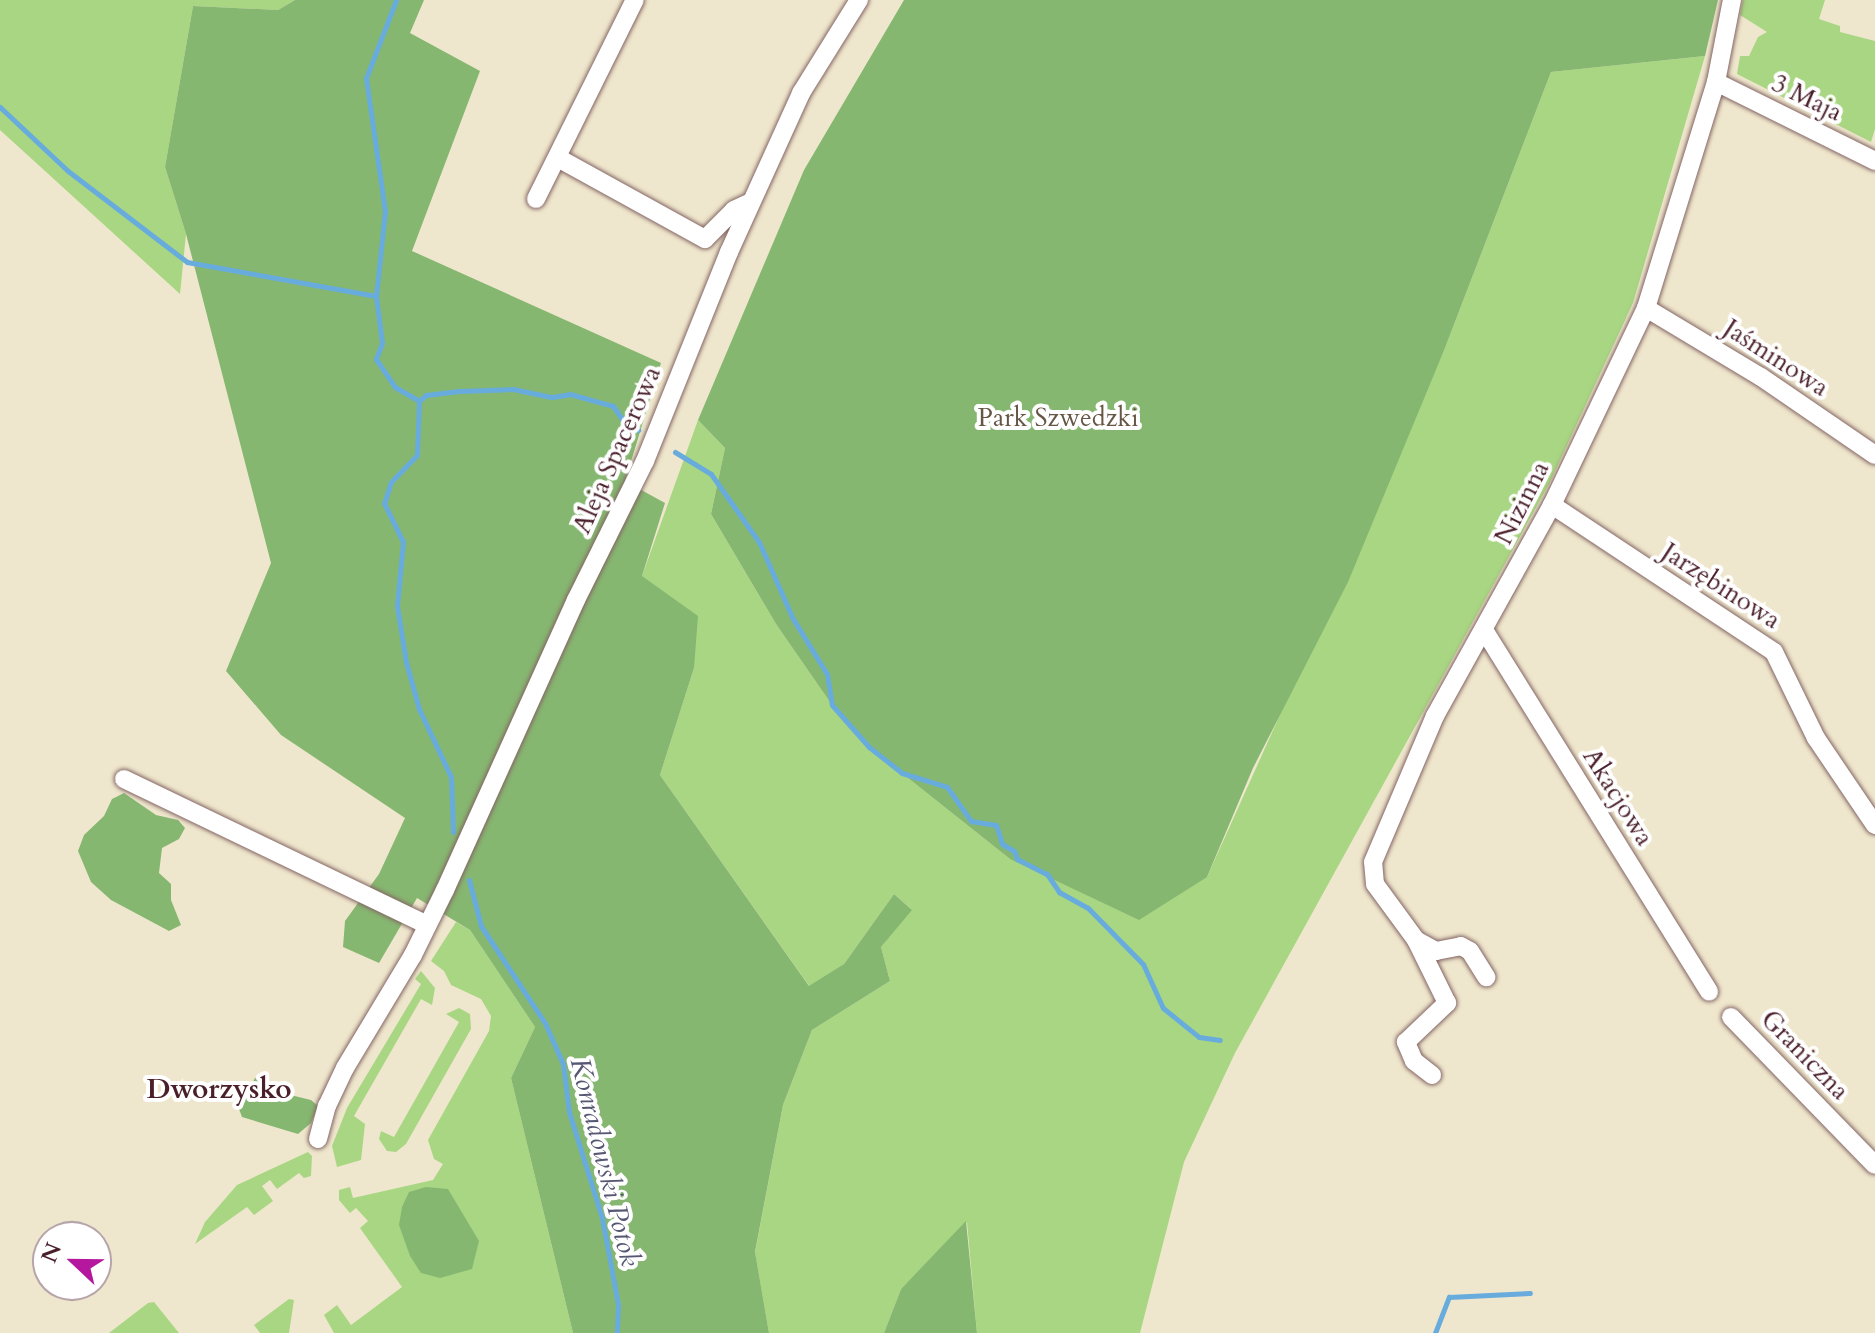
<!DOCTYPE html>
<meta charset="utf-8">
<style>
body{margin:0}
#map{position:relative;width:1875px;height:1333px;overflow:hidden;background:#efe7cd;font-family:Cardo,serif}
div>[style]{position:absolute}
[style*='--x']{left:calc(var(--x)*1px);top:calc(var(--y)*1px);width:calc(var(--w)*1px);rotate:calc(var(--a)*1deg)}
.green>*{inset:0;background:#a9d683}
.forest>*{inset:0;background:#86b771}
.stream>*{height:5px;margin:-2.5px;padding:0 2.5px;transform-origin:2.5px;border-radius:2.5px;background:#68abdd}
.roads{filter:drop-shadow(0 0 2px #846564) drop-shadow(0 0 2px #846564)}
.minor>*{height:18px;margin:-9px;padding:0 9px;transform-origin:9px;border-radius:9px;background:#fff}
span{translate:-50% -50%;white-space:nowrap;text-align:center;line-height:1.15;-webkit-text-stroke:8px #fff;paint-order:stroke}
.street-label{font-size:26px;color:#4a1f2b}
.park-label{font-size:26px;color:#665645}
.neighbourhood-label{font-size:28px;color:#4a1f2b;font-weight:700}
.water-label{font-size:28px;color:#565772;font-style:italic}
.north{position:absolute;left:32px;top:1221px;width:80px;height:80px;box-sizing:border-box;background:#fff;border:2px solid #b7a5aa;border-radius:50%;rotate:292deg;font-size:22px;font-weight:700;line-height:32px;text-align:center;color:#4a1f2b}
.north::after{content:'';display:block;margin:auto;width:28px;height:36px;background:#b5179e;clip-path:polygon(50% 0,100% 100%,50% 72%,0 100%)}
</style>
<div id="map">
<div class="green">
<div style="clip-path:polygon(0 0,295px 0,278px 10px,193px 6px,165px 167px,186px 234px,180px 294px,0 130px)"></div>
<div style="clip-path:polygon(1743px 0,1825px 0,1819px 19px,1840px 26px,1840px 32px,1875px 41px,1875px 129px,1871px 142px,1737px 74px,1740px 56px,1749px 56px,1758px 37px,1767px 32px,1740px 15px)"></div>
<div style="clip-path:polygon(1705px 56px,1633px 303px,1549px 484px,1235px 1053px,1184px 1162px,1140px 1333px,977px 1333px,967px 1222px,901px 1289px,884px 1333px,769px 1333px,755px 1253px,783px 1105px,812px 1030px,890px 981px,881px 947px,911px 909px,894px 894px,844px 964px,810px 987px,660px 775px,694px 668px,642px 576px,698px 420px,725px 448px,711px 514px,776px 624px,832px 705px,869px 747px,1010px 859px,1207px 877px,1445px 348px,1551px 72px)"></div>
<div style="clip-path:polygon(456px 922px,470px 930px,535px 1027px,511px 1078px,573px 1333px,334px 1333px,324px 1315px,337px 1305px,351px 1325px,402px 1287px,360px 1228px,368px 1221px,356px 1208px,350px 1213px,339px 1200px,339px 1190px,350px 1187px,353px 1198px,433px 1180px,443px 1164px,434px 1159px,428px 1140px,489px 1031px,491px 1016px,481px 999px,451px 985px,444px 971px,431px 961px)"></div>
<div style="clip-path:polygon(421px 971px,435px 988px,432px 1005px,421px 999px,354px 1116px,365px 1124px,361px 1160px,337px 1167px,332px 1146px,347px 1108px,421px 984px,415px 979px)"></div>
<div style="clip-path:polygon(459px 1008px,470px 1014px,471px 1029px,406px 1144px,396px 1152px,387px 1151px,379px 1139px,381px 1131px,394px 1137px,459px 1022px,446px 1014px)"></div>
<div style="clip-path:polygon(308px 1152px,312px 1156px,311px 1176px,304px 1178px,299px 1173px,277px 1189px,270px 1180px,262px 1186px,273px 1201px,254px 1215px,247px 1207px,195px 1244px,205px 1222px,237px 1185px)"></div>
<div style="clip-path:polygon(289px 1299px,294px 1300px,289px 1333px,260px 1333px,254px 1325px)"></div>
<div style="clip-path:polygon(154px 1302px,179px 1333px,109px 1333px,148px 1303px)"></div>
</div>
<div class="forest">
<div style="clip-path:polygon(295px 0,424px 0,410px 33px,480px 71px,412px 251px,661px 363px,625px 481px,665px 503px,642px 576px,698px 616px,694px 668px,660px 775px,809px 986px,844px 964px,894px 894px,912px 910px,881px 947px,890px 981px,812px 1030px,783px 1105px,755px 1252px,769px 1333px,573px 1333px,511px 1078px,535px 1027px,470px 930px,417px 898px,379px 963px,343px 947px,345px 921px,379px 874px,405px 818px,281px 735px,226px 671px,271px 563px,186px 234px,165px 167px,193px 6px,278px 10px)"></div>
<div style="clip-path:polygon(904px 0,1718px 0,1705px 56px,1551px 72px,1445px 348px,1348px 582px,1253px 768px,1207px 877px,1139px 920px,1010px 859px,869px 747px,832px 705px,776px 624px,711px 514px,725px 448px,698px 420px,804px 170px)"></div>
<div style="clip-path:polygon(124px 793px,156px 815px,178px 820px,185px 828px,179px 839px,162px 848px,159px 873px,171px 884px,171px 900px,181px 925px,169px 931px,111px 900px,91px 882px,78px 851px,84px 835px,104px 816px,112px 799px)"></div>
<div style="clip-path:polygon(255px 1078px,269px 1084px,274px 1091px,311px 1100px,318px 1106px,311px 1123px,298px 1134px,242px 1117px,239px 1109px)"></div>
<div style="clip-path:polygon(426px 1187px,448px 1189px,479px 1241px,472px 1269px,440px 1278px,421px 1273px,410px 1256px,399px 1225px,402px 1207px,409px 1192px)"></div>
<div style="clip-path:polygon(966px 1221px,977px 1333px,884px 1333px,901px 1289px)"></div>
</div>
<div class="stream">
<div style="--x:396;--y:0;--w:84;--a:111"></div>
<div style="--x:366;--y:78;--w:134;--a:81.9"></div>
<div style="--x:385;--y:211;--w:85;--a:96"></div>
<div style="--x:376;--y:296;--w:47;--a:82.7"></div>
<div style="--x:382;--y:343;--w:17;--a:111"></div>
<div style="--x:376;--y:359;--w:34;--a:56"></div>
<div style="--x:395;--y:387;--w:28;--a:30"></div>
<div style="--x:419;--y:401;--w:54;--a:92.1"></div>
<div style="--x:417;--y:455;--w:37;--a:134"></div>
<div style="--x:391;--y:482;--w:22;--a:108"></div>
<div style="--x:384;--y:503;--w:43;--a:64"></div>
<div style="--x:403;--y:542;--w:64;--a:95.4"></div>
<div style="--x:397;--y:606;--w:57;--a:80.9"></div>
<div style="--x:406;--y:662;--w:49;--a:74.5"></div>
<div style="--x:419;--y:709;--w:75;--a:64.8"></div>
<div style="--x:451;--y:777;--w:55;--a:87.9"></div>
<div style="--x:0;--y:107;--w:93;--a:43.3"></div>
<div style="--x:68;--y:171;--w:150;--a:37.4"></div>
<div style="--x:187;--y:262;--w:192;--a:10.2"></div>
<div style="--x:419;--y:401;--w:9;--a:-41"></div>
<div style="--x:426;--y:395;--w:33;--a:-7"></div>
<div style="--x:459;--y:391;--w:54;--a:-2.1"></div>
<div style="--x:513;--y:389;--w:40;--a:12"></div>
<div style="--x:552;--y:397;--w:18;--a:-9"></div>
<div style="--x:570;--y:394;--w:45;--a:15.6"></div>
<div style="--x:613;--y:406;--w:21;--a:55"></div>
<div style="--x:625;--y:423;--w:15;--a:28"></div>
<div style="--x:675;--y:452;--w:42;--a:31.4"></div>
<div style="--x:711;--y:474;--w:83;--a:54.8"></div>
<div style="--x:759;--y:542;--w:84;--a:66.2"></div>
<div style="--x:793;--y:619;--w:65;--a:58.3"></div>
<div style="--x:827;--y:674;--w:31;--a:81"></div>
<div style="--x:832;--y:705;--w:56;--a:48.6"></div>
<div style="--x:869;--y:747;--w:42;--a:38.2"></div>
<div style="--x:902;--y:773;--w:47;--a:17.3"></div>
<div style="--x:947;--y:787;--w:42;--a:54.8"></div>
<div style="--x:971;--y:821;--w:25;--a:9"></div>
<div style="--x:996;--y:825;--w:20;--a:72"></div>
<div style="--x:1002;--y:844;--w:14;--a:30"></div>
<div style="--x:1014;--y:851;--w:9;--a:69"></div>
<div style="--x:1017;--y:859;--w:34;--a:27"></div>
<div style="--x:1047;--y:874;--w:22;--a:56"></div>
<div style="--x:1059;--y:892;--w:33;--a:29"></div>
<div style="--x:1088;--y:908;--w:78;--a:45.5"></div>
<div style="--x:1143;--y:964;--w:48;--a:65.6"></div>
<div style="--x:1163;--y:1008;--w:46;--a:38.9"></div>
<div style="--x:1199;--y:1037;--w:21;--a:8"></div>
<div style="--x:469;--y:880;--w:48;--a:75.4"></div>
<div style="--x:481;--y:926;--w:116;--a:56.6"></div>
<div style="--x:545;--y:1023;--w:45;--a:66.3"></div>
<div style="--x:563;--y:1064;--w:48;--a:82.9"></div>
<div style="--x:569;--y:1112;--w:111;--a:72.7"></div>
<div style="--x:602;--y:1218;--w:87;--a:79.5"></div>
<div style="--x:618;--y:1304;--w:29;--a:92"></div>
<div style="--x:1435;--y:1333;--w:39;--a:-69"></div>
<div style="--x:1449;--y:1297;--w:81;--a:-2.8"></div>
</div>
<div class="roads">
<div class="minor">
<div style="--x:1716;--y:82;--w:178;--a:26.4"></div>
<div style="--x:558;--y:158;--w:168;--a:28.9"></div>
<div style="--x:705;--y:239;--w:41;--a:-45"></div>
<div style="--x:734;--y:210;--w:19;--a:-25"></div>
<div style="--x:536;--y:199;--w:222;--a:-63.6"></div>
<div style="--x:1646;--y:308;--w:134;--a:31"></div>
<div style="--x:1761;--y:377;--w:138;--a:34.4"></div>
<div style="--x:1552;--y:505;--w:266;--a:33.5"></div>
<div style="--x:1774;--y:652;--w:96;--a:64"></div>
<div style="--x:1816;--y:738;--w:105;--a:55.9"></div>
<div style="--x:1484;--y:630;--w:426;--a:58.1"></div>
<div style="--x:124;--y:779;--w:336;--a:25.7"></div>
<div style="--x:1416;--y:940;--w:23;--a:29"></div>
<div style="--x:1436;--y:951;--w:25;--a:-11"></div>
<div style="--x:1461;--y:946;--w:10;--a:29"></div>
<div style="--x:1470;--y:951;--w:31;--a:58"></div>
<div style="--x:1731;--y:1017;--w:206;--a:45.8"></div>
<div style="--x:1432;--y:1075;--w:23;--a:-142"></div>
<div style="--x:1414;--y:1061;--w:21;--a:-113"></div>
<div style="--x:1406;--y:1042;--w:57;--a:-43.6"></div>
<div style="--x:1447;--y:1003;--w:70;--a:-116.2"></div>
<div style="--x:1416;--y:940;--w:69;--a:-126.2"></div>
<div style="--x:1375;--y:884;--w:22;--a:-95"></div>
<div style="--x:1373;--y:862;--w:159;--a:-67"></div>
<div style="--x:1435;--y:716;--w:241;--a:-61"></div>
<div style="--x:1552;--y:505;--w:218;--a:-64.5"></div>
<div style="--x:1646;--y:308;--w:237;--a:-72.8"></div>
<div style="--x:1716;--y:82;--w:84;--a:-79"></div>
<div style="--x:318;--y:1139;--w:34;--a:-75"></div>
<div style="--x:327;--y:1106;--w:42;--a:-64.7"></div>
<div style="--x:345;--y:1068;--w:132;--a:-59"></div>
<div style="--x:413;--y:955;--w:72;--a:-63.8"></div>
<div style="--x:445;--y:890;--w:318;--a:-65.7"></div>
<div style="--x:576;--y:600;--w:155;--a:-63.6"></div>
<div style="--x:645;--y:461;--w:225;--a:-68.1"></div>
<div style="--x:729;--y:252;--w:175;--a:-65.6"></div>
<div style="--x:801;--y:93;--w:110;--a:-58.1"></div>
</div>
</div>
<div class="street-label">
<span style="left:1807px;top:98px;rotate:26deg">3 Maja</span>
<span style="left:1776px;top:358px;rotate:33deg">Jaśminowa</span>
<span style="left:617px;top:450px;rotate:-66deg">Aleja Spacerowa</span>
<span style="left:1522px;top:503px;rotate:-63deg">Nizinna</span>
<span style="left:1721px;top:586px;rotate:33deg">Jarzębinowa</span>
<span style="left:1618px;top:797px;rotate:58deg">Akacjowa</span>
<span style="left:1805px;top:1055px;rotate:46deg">Graniczna</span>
</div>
<div class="park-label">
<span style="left:1058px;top:418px">Park Szwedzki</span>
</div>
<div class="neighbourhood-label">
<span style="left:219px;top:1089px">Dworzysko</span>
</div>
<div class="water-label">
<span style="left:605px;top:1162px;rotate:76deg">Konradowski Potok</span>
</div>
<div class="north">N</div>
</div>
